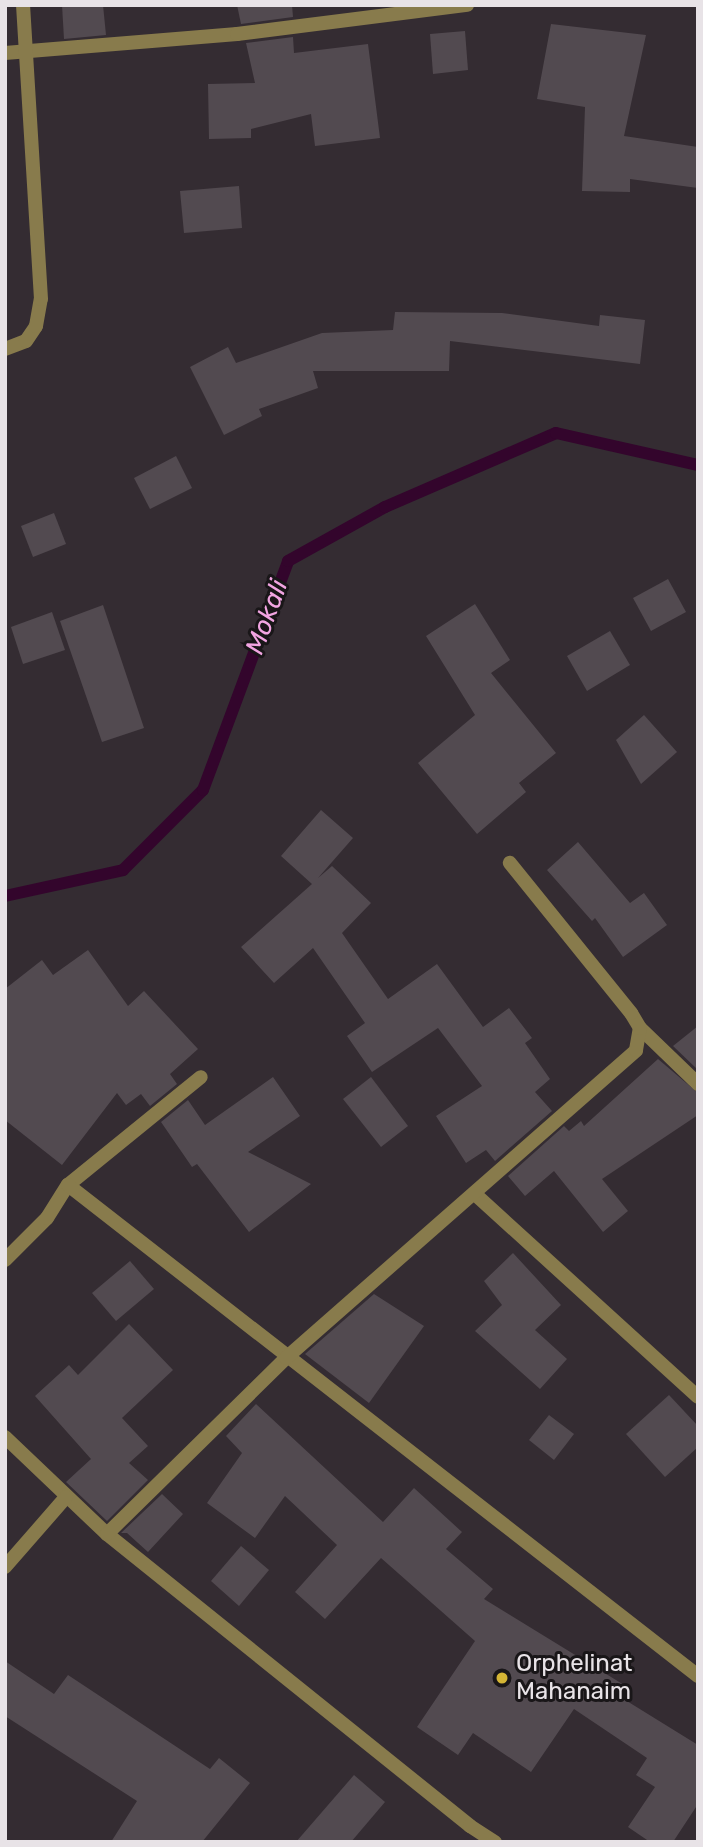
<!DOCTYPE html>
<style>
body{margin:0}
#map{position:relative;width:703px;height:1847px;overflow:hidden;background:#342c32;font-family:Rubik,sans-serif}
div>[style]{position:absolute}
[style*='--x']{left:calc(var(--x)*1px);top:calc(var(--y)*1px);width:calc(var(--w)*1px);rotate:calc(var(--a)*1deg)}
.stream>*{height:12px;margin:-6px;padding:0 6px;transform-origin:6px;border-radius:6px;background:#33052c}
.building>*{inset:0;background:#524a50}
.street>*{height:14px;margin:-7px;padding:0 7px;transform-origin:7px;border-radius:7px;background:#887b4c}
.dots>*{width:19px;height:19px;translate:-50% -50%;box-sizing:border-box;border:4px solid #191618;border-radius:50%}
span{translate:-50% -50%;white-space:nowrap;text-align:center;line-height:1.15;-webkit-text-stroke:6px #191618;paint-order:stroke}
.poi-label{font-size:24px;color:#e8e3e7}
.left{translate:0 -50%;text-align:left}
.water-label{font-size:26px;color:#f2a5e2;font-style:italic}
.frame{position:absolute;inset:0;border:7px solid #e8e3e7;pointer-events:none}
</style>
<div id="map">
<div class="stream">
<div style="--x:5;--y:896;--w:121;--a:-12.4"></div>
<div style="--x:123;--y:870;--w:113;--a:-45"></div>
<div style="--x:203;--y:790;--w:244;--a:-69.6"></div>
<div style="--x:288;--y:561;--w:111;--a:-29.1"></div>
<div style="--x:385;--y:507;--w:186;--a:-23.4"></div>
<div style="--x:556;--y:433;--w:146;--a:12.7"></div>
</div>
<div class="building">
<div style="clip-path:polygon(62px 5px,103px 5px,106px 35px,64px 39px)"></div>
<div style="clip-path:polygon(237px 5px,292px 5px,293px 17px,241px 24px)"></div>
<div style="clip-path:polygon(551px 24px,646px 35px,624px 136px,698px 147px,698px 188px,630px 179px,630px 192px,582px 191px,585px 107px,537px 99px)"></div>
<div style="clip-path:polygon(465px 31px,468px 70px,433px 74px,430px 34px)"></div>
<div style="clip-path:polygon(293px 37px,294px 53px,368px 44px,380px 138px,315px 146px,311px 114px,251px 129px,251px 138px,209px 139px,208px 84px,255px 83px,246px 43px)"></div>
<div style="clip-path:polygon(239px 186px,242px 228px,184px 233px,180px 191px)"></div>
<div style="clip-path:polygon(395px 312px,502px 313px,599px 326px,600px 315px,645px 320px,640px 364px,450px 341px,449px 371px,313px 371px,318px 388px,259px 409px,262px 416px,224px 435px,190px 367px,228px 347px,236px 363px,322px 333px,393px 330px)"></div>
<div style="clip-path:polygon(176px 456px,192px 488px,150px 509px,134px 478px)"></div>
<div style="clip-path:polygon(54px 513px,66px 544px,33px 557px,21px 526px)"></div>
<div style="clip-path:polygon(668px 579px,686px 612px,651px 631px,633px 598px)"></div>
<div style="clip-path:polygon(475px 604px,510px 660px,491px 673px,556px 753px,519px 783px,526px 792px,477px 834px,418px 763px,475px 715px,426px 636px)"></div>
<div style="clip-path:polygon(103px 605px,144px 728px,102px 742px,60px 621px)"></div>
<div style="clip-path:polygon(52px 612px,65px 650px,23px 664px,11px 627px)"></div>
<div style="clip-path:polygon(610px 631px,630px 665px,587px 691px,567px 656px)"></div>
<div style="clip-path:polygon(644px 715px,677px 752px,641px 784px,616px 740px)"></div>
<div style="clip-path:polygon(321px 810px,353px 838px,318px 878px,332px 866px,371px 903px,342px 933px,388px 999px,437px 964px,483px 1027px,509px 1008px,532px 1038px,525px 1043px,550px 1079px,535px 1092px,552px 1111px,495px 1161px,486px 1150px,466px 1163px,436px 1116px,482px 1086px,438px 1028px,372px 1072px,347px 1036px,365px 1023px,313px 948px,274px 983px,241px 947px,312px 884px,281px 856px)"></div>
<div style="clip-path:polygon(578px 842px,630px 903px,644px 893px,667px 925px,623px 957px,595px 918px,592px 921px,547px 870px)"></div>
<div style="clip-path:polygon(88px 950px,128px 1006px,144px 991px,198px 1049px,170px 1074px,177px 1084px,150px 1106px,141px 1094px,126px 1105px,117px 1093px,62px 1165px,5px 1120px,5px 989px,42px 960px,53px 975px)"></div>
<div style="clip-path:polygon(698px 1026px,698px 1070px,673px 1046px)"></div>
<div style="clip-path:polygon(658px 1059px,698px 1093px,698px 1115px,602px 1179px,628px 1211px,603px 1232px,554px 1171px,525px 1196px,508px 1176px,564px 1126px,569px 1131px,581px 1121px,584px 1126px)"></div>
<div style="clip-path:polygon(273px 1077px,300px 1116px,248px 1152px,311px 1184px,249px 1232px,197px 1164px,192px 1167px,161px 1122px,188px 1100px,205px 1125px)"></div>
<div style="clip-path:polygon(371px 1077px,408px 1126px,381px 1147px,343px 1099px)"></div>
<div style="clip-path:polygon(513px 1253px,561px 1305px,535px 1330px,567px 1359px,540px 1389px,475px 1331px,502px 1305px,484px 1281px)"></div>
<div style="clip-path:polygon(130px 1261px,154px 1289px,116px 1321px,92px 1293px)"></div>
<div style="clip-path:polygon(374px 1294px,424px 1326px,369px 1403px,305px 1354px)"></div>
<div style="clip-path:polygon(129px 1324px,173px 1370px,122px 1418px,148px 1446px,129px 1463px,148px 1480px,107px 1521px,66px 1482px,91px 1459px,35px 1396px,69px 1365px,78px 1375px)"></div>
<div style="clip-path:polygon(669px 1395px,698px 1426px,698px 1447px,665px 1477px,626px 1434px)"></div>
<div style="clip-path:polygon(256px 1404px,383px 1522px,414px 1488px,462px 1532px,446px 1549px,493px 1589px,484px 1599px,629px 1688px,622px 1698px,698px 1745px,698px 1804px,673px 1842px,650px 1842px,628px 1827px,655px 1787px,636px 1775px,647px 1758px,574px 1709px,531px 1772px,473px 1733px,458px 1755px,417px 1727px,475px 1641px,381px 1558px,325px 1619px,295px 1592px,337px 1545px,285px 1496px,255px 1538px,207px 1503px,242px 1453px,226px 1436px)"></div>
<div style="clip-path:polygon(549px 1415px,574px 1434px,554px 1460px,529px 1440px)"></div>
<div style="clip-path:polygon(162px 1494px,183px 1514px,148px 1552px,127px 1533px,121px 1533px)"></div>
<div style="clip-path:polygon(241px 1546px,269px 1570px,239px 1606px,211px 1581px)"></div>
<div style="clip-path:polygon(5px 1661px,54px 1694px,68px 1675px,210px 1769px,219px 1758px,250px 1783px,202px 1842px,111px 1842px,137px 1801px,5px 1716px)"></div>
<div style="clip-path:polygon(354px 1775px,385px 1802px,351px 1842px,296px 1842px)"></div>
</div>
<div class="street">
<div style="--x:5;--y:53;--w:233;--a:-4.7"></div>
<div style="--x:237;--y:34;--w:232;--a:-7.2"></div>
<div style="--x:5;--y:349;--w:22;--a:-21"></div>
<div style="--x:26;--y:341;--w:18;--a:-56"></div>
<div style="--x:36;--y:326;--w:27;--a:-80"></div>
<div style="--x:41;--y:299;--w:295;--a:-93.5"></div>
<div style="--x:640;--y:1028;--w:81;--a:44"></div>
<div style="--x:68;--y:1185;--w:171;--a:-39.1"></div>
<div style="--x:476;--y:1195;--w:300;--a:42.3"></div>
<div style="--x:5;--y:1260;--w:59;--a:-45"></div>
<div style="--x:47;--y:1218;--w:39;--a:-58"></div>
<div style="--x:68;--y:1185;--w:799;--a:37.93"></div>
<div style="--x:5;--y:1437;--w:141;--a:43.6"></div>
<div style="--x:107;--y:1534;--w:466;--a:38.8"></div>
<div style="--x:470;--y:1826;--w:30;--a:33"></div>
<div style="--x:107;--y:1534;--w:251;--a:-44.5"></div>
<div style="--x:286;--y:1358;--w:466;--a:-41.3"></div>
<div style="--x:636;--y:1050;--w:22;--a:-80"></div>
<div style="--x:640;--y:1028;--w:17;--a:-121"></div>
<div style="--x:631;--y:1013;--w:193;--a:-128.9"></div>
<div style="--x:5;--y:1567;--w:93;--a:-48.9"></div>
</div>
<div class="dots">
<div style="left:502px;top:1678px;background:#d4b535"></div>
</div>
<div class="poi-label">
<span class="left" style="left:516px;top:1678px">Orphelinat<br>Mahanaim</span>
</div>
<div class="water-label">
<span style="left:267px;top:617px;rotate:-70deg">Mokali</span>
</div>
<div class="frame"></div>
</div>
